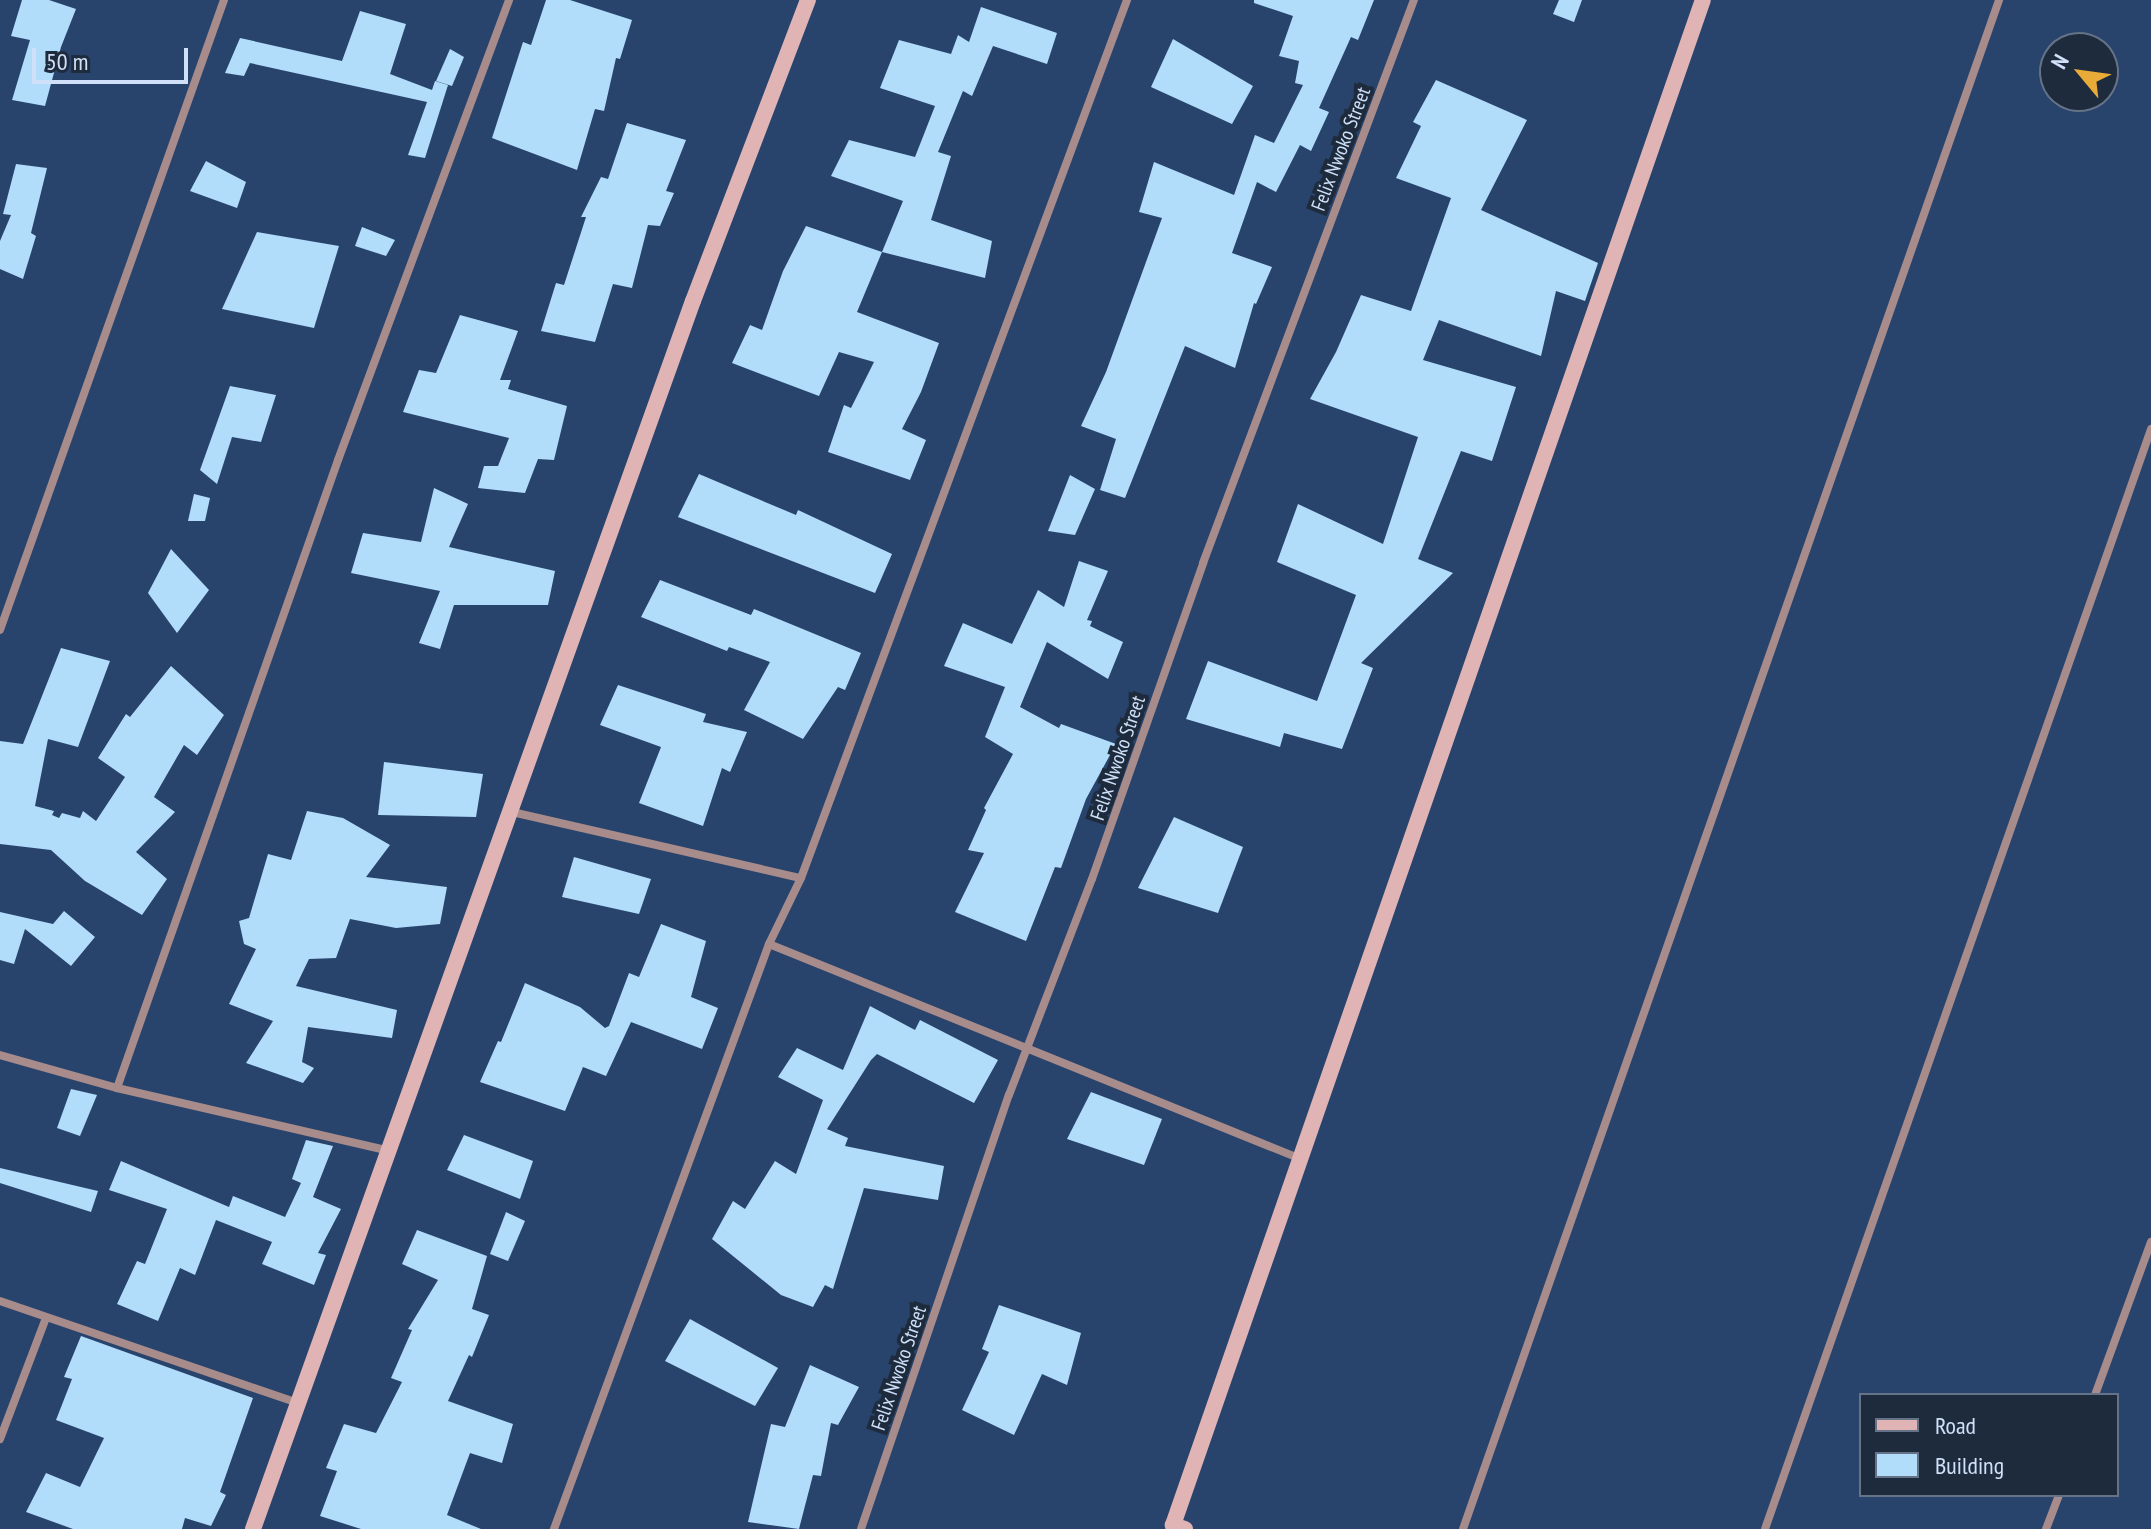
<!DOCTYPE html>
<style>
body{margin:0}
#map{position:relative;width:2151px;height:1529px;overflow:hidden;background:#29446c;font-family:"PT Sans Narrow",sans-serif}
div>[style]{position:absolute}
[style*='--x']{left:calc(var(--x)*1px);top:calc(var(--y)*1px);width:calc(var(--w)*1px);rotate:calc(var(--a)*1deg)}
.building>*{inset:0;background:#b1dcfa}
.street>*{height:8px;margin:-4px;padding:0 4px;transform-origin:4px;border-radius:4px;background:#a88c8c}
.secondary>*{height:16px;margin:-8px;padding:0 8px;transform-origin:8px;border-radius:8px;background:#e0b4b4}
span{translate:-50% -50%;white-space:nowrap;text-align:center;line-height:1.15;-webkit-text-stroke:8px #1e2b3d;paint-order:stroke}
.street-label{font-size:20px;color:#cfe0f8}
.legend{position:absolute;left:1859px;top:1393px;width:260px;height:104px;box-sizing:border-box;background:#1e2b3d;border:2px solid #657388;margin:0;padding:10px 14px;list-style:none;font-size:24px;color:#cfe0f8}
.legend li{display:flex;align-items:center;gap:16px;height:40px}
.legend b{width:40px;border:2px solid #657388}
.north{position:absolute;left:2039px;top:32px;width:80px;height:80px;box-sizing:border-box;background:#1e2b3d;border:2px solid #657388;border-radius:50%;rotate:299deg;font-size:22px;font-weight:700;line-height:32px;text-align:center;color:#cfe0f8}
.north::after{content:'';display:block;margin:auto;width:28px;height:36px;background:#e9ab38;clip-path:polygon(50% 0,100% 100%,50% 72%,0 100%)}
.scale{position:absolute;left:32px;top:48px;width:156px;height:36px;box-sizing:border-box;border:4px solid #cfe0f8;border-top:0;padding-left:10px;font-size:24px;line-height:28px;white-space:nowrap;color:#cfe0f8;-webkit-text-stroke:6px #1e2b3d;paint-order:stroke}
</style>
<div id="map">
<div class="building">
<div style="clip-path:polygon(22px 0,49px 0,76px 9px,61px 47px,45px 106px,12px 100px,30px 40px,11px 36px)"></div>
<div style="clip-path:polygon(546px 0,570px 0,632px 20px,620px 59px,616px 58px,604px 111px,595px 109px,577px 170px,492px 138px,523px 42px,531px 45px)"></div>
<div style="clip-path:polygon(1254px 0,1374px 0,1358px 40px,1351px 37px,1319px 108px,1329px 112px,1311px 151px,1300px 145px,1276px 192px,1257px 182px,1232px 253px,1272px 267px,1256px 304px,1254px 303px,1235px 368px,1185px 346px,1125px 498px,1100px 490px,1116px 439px,1081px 426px,1106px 372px,1162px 218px,1139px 212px,1154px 162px,1234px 195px,1255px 135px,1274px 143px,1303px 85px,1295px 83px,1299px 61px,1279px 56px,1293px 16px,1254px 3px)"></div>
<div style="clip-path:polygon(1559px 0,1582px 0,1574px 22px,1553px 14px)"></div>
<div style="clip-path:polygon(981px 7px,1057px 33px,1047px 64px,993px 46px,972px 96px,963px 91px,938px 152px,951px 156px,931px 220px,992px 241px,985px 278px,882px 252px,903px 201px,831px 176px,849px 140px,915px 157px,935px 106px,880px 88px,899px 40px,951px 54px,958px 35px,969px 42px)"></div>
<div style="clip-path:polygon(360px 11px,406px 24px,390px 74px,432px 90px,435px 81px,448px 85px,425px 158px,408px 155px,427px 102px,250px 63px,244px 76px,225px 73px,240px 38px,342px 61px)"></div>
<div style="clip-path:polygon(1173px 39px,1253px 86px,1232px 124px,1151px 87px)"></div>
<div style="clip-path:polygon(450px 49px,464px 57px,452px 86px,436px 81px)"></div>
<div style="clip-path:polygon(1436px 80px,1527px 120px,1481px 210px,1598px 263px,1585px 301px,1556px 291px,1541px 356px,1439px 320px,1423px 360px,1516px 387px,1492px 461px,1461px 451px,1418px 559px,1453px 573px,1361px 663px,1373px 668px,1342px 749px,1284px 733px,1280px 747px,1186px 719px,1208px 661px,1317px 701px,1356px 595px,1277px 562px,1298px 504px,1383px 544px,1418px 437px,1310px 399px,1336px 352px,1361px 295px,1411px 311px,1451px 198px,1396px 178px,1421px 126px,1413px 122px)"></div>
<div style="clip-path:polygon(627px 123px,686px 140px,666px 191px,674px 193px,660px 226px,648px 225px,632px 288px,613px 284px,595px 342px,541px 331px,556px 283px,564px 285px,586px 217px,581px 217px,601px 177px,608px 179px)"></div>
<div style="clip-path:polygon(206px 161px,246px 182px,237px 208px,190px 191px)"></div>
<div style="clip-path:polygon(16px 164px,47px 168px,31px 233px,36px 236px,23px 279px,0 269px,0 241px,11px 215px,3px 214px)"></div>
<div style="clip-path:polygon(806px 226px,882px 252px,857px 312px,939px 343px,921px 392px,902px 429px,926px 440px,910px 480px,828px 452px,844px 405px,851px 408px,874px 362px,839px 352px,819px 396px,732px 363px,750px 325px,762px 330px,783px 271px)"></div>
<div style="clip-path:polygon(362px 227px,395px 240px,386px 256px,355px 246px)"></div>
<div style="clip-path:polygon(257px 232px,339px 246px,314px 328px,222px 309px)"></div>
<div style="clip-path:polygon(460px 315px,518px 331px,500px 380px,511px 380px,508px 389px,567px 406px,554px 460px,538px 459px,525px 493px,478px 488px,484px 466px,498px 466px,509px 438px,403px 412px,419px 370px,436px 373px)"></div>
<div style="clip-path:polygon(230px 386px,276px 395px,261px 442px,232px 437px,217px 484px,200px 470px)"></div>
<div style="clip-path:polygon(699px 474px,796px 515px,798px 510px,892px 554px,875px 593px,678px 517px)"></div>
<div style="clip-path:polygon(1070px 475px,1095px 489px,1075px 535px,1048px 531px)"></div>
<div style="clip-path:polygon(434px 488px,468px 504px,449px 547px,555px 571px,548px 605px,454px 605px,440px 649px,419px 643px,440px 591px,351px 573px,363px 533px,421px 542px)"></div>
<div style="clip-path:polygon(194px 494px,210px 498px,205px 521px,188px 521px)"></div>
<div style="clip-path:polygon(171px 549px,209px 590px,177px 633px,148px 593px)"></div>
<div style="clip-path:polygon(1079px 561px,1108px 571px,1087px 620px,1092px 621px,1090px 626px,1123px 642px,1108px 679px,1047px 642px,1020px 707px,1059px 728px,1061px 724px,1116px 744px,1086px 799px,1061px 868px,1055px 867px,1026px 941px,955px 912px,984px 853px,968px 850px,986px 810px,984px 808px,1013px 754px,985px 737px,1005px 687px,944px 666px,963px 623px,1012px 644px,1038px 590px,1064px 607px)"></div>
<div style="clip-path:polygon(660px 580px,751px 615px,754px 609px,861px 653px,845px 690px,838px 687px,803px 739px,744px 710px,770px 662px,729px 647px,727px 651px,641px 617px)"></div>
<div style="clip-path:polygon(61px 648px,110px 661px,78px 747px,48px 739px,35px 806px,54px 811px,52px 815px,59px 818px,62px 813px,80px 818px,83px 811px,96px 821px,125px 777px,98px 758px,126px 714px,130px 717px,171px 666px,224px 715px,197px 755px,184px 745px,154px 797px,175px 812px,136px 852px,167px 879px,142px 915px,85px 881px,51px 850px,0 844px,0 741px,23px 744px)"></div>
<div style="clip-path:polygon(618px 685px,706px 714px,703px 722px,747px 732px,730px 772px,722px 768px,703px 826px,639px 803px,661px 747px,600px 725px)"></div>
<div style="clip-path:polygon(384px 762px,483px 774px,476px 817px,378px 815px)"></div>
<div style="clip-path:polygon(307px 811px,343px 818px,390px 845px,366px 877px,447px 887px,440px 924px,396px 928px,350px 919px,336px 958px,309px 959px,296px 986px,397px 1010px,392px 1038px,308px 1027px,302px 1062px,314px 1068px,303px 1083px,246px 1063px,273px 1021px,229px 1004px,256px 949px,244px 944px,239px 921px,249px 918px,268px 854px,291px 860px)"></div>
<div style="clip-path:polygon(1174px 817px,1243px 847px,1218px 913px,1138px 888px)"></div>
<div style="clip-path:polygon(574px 857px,651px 879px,639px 914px,562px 897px)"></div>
<div style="clip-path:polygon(64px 911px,95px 937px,71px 966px,25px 929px,14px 964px,0 960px,0 912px,53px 924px)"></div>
<div style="clip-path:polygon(661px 924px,706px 941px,691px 997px,718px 1008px,702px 1049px,631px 1022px,606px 1076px,583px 1067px,565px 1111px,480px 1082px,498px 1041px,501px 1042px,525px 983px,580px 1007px,605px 1028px,609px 1026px,629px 973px,639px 977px)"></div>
<div style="clip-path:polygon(870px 1006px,915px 1030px,920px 1020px,998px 1060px,974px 1103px,877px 1054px,871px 1060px,827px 1129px,848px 1138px,845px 1146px,944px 1166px,938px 1200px,864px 1188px,833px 1289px,825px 1285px,813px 1307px,781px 1295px,712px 1239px,733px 1201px,745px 1209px,775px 1161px,796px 1174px,823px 1100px,778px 1077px,797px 1048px,843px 1070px)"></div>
<div style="clip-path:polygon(71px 1089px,97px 1095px,80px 1136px,57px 1128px)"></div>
<div style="clip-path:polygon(1091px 1092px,1162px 1119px,1144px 1165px,1067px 1139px)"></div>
<div style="clip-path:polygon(464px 1135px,533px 1161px,520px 1199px,447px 1170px)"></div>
<div style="clip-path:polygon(306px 1140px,333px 1146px,313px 1197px,341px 1209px,318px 1253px,326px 1255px,314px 1285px,262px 1264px,272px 1242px,216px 1220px,195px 1275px,180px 1268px,158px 1321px,117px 1304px,137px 1261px,145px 1264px,167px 1209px,109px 1190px,121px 1161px,229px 1207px,233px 1196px,285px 1217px,301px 1183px,292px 1179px)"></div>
<div style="clip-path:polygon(0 1168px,98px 1191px,91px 1212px,0 1183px)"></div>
<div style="clip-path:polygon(506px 1212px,525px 1221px,508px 1261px,490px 1254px)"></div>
<div style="clip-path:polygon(417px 1230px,487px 1256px,472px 1309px,489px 1315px,472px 1357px,469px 1355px,448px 1401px,513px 1424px,502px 1463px,470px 1453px,447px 1515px,481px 1529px,361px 1529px,320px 1516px,337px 1471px,326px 1468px,344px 1424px,376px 1433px,402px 1382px,391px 1378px,412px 1330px,408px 1329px,438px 1280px,402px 1264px)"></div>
<div style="clip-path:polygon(999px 1305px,1081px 1333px,1067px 1385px,1042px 1374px,1014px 1435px,962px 1410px,989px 1352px,982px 1349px)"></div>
<div style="clip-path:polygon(690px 1319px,778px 1368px,755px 1406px,665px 1361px)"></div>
<div style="clip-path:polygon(81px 1336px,253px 1398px,220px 1492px,226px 1495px,211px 1526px,185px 1518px,182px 1529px,73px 1529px,26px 1512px,46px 1473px,80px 1487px,104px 1438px,56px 1420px,72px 1379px,64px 1377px)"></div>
<div style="clip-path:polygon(810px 1365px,859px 1387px,838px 1425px,831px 1423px,821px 1476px,813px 1475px,799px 1529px,748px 1522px,771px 1424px,785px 1427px)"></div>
</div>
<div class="street">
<div style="--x:0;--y:630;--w:669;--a:-70.43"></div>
<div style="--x:512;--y:812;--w:296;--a:12.9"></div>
<div style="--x:769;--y:944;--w:574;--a:22.01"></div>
<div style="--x:0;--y:1055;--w:122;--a:15.8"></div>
<div style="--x:117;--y:1088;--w:279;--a:13"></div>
<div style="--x:117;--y:1088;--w:666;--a:-70.61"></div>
<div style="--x:338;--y:460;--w:491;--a:-69.6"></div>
<div style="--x:0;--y:1301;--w:315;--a:18.9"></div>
<div style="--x:2095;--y:1395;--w:163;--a:-69.9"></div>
<div style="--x:0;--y:1439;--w:129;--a:-69.2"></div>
<div style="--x:554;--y:1529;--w:623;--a:-69.82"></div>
<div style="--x:769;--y:944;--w:73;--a:-64.1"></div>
<div style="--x:801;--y:878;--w:937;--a:-69.63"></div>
<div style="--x:861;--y:1529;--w:459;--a:-71.2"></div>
<div style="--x:1009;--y:1095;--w:231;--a:-69"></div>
<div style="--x:1092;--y:879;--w:335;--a:-70.6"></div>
<div style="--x:1203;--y:563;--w:601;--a:-69.46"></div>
<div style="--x:1463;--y:1529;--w:1620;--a:-70.68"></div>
<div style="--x:1765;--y:1529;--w:1166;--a:-70.66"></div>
<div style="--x:2046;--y:1529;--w:36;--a:-69"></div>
</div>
<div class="secondary">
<div style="--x:253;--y:1529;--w:1304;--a:-70.29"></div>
<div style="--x:693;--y:301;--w:322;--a:-69.1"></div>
<div style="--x:1185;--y:1529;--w:13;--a:-162"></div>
<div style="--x:1173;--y:1525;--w:1614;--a:-70.84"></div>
</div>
<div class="street-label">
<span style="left:1341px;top:149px;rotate:-69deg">Felix Nwoko Street</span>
<span style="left:1118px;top:758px;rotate:-71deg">Felix Nwoko Street</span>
<span style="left:899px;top:1368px;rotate:-71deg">Felix Nwoko Street</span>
</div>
<ul class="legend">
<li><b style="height:10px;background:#e0b4b4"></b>Road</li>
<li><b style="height:22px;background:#b1dcfa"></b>Building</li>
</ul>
<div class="north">N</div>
<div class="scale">50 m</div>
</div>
